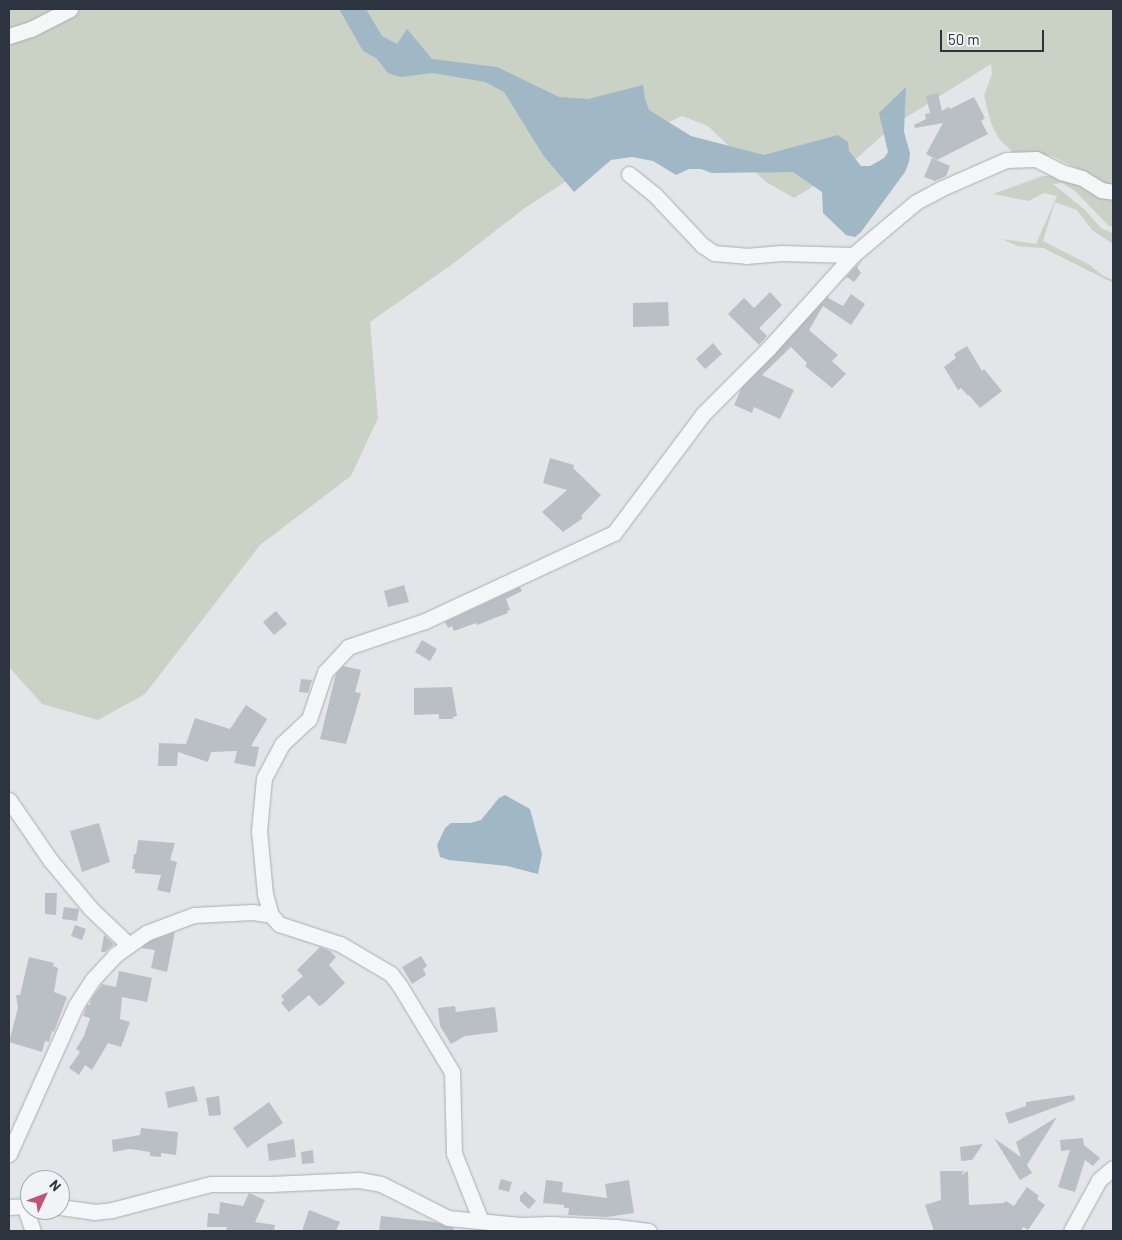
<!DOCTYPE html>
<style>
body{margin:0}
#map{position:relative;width:1122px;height:1240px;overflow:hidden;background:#e2e6e9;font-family:Barlow,sans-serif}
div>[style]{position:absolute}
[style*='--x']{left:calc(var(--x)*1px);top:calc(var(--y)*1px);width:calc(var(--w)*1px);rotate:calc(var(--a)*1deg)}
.green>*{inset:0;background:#c9d2c4}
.water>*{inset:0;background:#a0b7c5}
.building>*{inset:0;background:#b9bfc5}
.roads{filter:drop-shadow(0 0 1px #a8adb3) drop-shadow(0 0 1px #a8adb3)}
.minor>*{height:15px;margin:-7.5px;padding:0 7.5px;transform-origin:7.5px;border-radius:7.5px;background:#f4f6f7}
span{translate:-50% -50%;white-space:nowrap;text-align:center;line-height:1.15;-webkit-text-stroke:5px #f1f4f6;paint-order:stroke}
.frame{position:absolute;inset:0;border:10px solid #2c353f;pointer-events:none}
.north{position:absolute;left:20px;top:1170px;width:50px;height:50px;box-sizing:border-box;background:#f1f4f6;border:1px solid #a2a8ad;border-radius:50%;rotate:47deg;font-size:14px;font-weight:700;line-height:20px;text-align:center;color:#2c353f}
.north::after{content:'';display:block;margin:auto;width:18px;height:22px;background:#c15373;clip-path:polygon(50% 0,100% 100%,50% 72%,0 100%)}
.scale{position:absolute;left:940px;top:30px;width:104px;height:22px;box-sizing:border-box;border:2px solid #2c353f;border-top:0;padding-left:6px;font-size:15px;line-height:18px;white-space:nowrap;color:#2c353f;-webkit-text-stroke:4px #f1f4f6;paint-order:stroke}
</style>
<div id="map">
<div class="green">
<div style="clip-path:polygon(9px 9px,1113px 9px,1113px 184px,1109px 185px,1052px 156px,1036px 154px,1018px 157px,999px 139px,991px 123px,984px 96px,992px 74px,991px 64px,894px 125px,855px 160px,794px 198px,766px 182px,708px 126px,682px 116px,626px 142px,525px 208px,454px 263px,370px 322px,378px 418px,351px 476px,260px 545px,145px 694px,98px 720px,42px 704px,9px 667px)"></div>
<div style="clip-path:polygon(1043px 176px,1054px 176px,1113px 197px,1113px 227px,1109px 226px,1075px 191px,1062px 183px,1053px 184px,1085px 210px,1101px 228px,1113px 233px,1113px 244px,1092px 230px,1077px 210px,1055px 202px,1043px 241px,1090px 265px,1102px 275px,1113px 280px,1113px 283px,1043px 248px,1017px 246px,1002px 239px,1036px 244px,1057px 196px,1044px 193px,1028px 201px,993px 194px)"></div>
</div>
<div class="water">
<div style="clip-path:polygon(339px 9px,366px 9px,382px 36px,397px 44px,407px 29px,432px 59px,497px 67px,559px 97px,588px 99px,643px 85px,645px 99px,649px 110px,691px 136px,764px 155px,838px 135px,848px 142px,849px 151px,861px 166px,870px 166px,884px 158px,888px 152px,879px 113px,906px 87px,904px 132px,910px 153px,909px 162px,905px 172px,861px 232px,855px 237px,846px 235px,823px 213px,822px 192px,793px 172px,712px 173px,701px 169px,689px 169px,676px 175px,653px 161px,632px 157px,611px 160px,574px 192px,543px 155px,504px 92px,485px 82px,433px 73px,400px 77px,388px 73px,376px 58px,363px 51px)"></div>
<div style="clip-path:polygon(505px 795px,530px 809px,542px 854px,538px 874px,507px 866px,449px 860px,440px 857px,437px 845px,445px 828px,451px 823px,470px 823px,481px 820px,499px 798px)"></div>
</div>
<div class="building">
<div style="clip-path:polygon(938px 93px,942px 111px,949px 107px,950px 109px,974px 97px,985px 118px,981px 121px,988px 134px,937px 160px,926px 154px,943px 123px,915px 128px,914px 125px,926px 119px,925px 114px,930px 113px,926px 96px)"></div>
<div style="clip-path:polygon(932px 158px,950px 166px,946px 176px,935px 181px,924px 177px)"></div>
<div style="clip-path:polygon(864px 258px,857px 267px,861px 273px,854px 282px,847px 277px,840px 283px)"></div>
<div style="clip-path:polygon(770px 292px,782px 305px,759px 328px,767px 336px,759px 345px,728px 314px,744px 298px,754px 308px)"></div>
<div style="clip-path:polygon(851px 294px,865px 304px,851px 325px,823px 306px,809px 330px,838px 355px,832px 361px,846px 374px,832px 388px,805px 366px,807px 363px,791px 347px,762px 375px,794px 390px,780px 419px,754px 407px,752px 413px,734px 405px,741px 389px,829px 295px,828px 298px,843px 306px)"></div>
<div style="clip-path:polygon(668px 302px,669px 326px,633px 327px,633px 303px)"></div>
<div style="clip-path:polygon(713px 343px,722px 354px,705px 369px,696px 359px)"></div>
<div style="clip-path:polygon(967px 346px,982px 371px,984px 369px,1002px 391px,980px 408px,969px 395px,968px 396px,961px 388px,958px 390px,944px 367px,956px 358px,954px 354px)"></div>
<div style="clip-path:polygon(550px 458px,574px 465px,573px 468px,601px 495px,581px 516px,583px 518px,563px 532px,542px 512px,567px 490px,543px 483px)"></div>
<div style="clip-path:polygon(404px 585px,409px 602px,388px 607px,384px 591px)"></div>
<div style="clip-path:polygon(520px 587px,522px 591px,506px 599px,510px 610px,507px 611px,508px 613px,477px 625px,476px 623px,454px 631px,452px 626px,448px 628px,445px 622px)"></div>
<div style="clip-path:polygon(276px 611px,287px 624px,274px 635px,263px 622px)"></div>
<div style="clip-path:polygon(422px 640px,437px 649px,430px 661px,415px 652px)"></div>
<div style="clip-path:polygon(343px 666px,361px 670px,355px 692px,361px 693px,346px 744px,320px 739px,336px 674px)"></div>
<div style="clip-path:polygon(301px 679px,312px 680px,308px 693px,299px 692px)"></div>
<div style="clip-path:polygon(452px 687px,457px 716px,453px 717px,453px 719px,439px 719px,439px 714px,414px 715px,414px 688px)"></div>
<div style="clip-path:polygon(246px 705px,267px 719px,251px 746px,259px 747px,255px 767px,234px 763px,237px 751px,211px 752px,208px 762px,178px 752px,177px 766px,158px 766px,159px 743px,186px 744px,195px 718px,230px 729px)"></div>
<div style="clip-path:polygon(99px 823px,110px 862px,82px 872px,70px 831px)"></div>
<div style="clip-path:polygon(138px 840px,175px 843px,170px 860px,177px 862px,170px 893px,157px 890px,161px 875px,135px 873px,135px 869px,132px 869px,134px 854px,136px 854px)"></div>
<div style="clip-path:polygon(45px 893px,57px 893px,56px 915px,45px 914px)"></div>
<div style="clip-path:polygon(64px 907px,79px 909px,77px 921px,62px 919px)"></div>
<div style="clip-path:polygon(75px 925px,86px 929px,82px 940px,71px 936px)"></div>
<div style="clip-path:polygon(175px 932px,167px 972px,151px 968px,155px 950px,141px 948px,150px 941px)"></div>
<div style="clip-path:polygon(104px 935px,114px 944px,105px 952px,101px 952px)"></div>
<div style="clip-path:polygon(320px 947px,330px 951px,336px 957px,329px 965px,345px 983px,323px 1004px,319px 1006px,309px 995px,289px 1012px,281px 1003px,284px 1000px,281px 996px,303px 976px,297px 970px)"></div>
<div style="clip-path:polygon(421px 956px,427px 966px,423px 969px,426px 975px,412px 984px,402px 967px)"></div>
<div style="clip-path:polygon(29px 957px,54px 963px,53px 966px,58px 968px,54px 992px,67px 997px,54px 1032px,52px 1031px,49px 1042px,45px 1041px,42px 1052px,9px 1042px,18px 1008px,16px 995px,20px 995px)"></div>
<div style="clip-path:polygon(119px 971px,152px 978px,147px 1002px,122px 997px,120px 1019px,130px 1022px,121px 1047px,108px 1043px,92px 1070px,85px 1065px,79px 1075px,69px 1068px,80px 1052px,76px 1049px,84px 1036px,90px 1018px,83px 1016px,87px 1005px,90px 1005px,91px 999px,102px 984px,116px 987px)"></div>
<div style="clip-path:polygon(455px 1006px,456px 1012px,495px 1007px,498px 1032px,465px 1036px,451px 1044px,440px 1026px,438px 1008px)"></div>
<div style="clip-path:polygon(194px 1086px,198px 1101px,168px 1108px,165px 1092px)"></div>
<div style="clip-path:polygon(1074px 1095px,1075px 1100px,1009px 1124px,1005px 1113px,1026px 1106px,1026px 1102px)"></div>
<div style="clip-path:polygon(219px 1096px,221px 1115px,209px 1116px,206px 1098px)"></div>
<div style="clip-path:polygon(269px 1102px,283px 1123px,247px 1148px,233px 1128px)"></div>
<div style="clip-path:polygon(1057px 1117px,1027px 1165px,1032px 1173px,1020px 1180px,994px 1138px,1021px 1157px,1016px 1142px)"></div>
<div style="clip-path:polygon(141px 1128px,178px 1132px,176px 1155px,161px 1153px,161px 1157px,150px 1156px,150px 1152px,130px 1149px,113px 1152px,112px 1140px,140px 1135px)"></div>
<div style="clip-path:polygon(1083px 1138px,1084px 1145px,1100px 1158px,1093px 1166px,1085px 1160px,1075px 1192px,1058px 1187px,1070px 1150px,1061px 1151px,1060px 1140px)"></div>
<div style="clip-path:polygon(294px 1139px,296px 1157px,269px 1161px,267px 1144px)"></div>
<div style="clip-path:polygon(983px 1144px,972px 1160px,961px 1161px,960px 1147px)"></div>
<div style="clip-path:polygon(313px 1150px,314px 1163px,302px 1164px,301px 1152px)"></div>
<div style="clip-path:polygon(940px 1171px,964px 1171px,961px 1175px,968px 1171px,969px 1205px,1004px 1203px,1006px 1201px,1014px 1206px,1027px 1187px,1039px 1196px,1037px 1199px,1045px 1205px,1028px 1230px,1023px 1227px,1021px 1231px,934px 1231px,925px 1205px,941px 1200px)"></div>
<div style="clip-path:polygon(501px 1179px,512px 1182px,509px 1192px,498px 1189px)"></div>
<div style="clip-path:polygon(546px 1180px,563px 1182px,562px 1192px,607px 1198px,605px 1184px,629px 1180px,634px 1213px,606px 1217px,568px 1215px,569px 1208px,564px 1208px,564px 1205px,543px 1203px)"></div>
<div style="clip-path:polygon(525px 1191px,536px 1201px,529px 1209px,520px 1201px,520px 1196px)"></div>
<div style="clip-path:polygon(249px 1193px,265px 1200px,255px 1222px,275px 1225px,274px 1231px,226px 1231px,227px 1227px,207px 1227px,208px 1213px,219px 1214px,220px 1202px,243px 1206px)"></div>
<div style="clip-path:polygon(309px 1210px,340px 1222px,336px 1231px,302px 1231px)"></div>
<div style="clip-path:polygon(381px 1216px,435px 1222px,454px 1228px,453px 1231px,379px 1231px)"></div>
</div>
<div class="roads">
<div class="minor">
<div style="--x:9;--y:36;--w:23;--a:-18"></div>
<div style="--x:31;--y:29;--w:44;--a:-27.1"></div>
<div style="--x:629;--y:174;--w:32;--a:39"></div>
<div style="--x:654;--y:194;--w:70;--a:46.7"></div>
<div style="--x:702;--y:245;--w:14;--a:34"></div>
<div style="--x:714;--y:253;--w:32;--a:5"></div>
<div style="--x:746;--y:256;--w:35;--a:-5"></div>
<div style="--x:781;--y:253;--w:72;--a:1.6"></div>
<div style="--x:9;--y:800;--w:74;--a:55.5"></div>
<div style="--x:51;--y:861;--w:62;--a:50.2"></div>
<div style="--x:91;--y:909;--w:52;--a:43.5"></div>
<div style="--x:9;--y:1154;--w:163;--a:-65.8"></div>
<div style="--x:76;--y:1005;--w:31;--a:-57"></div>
<div style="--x:93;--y:979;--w:33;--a:-47"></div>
<div style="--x:115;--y:955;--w:38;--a:-35"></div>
<div style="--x:146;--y:933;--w:51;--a:-20.6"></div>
<div style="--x:194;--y:915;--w:59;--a:-2.9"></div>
<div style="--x:253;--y:912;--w:18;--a:9"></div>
<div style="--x:24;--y:1205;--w:28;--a:71"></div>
<div style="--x:9;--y:1207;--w:21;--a:-3"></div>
<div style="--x:60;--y:1207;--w:34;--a:8"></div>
<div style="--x:94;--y:1212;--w:18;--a:-6"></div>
<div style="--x:112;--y:1210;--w:102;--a:-14.7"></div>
<div style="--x:211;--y:1184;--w:59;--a:0"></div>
<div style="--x:270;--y:1184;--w:89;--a:-2.6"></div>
<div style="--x:359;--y:1180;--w:22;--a:10"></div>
<div style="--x:381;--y:1184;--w:75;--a:26.9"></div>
<div style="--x:448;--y:1218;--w:72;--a:5.6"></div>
<div style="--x:520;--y:1225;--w:31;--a:-2"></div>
<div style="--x:551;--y:1224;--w:65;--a:2.6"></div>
<div style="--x:616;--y:1227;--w:33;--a:7"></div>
<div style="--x:481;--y:1221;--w:73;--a:-111.7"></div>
<div style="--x:454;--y:1153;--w:81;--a:-91.4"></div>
<div style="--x:452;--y:1072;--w:100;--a:-121.2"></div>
<div style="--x:400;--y:986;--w:15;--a:-127"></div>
<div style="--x:391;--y:974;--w:59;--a:-149.5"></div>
<div style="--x:340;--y:944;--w:64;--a:-161.8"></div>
<div style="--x:279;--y:924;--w:12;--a:-132"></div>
<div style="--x:271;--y:915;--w:22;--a:-106"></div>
<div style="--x:265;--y:894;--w:63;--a:-95.4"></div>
<div style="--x:259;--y:831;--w:53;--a:-84.6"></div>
<div style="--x:264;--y:778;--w:38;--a:-62"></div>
<div style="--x:282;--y:744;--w:37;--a:-43"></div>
<div style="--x:309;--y:719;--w:50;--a:-71.2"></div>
<div style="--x:325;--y:672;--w:34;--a:-47"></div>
<div style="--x:348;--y:647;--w:81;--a:-18.7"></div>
<div style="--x:425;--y:621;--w:208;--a:-25"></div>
<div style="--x:614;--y:533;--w:149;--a:-53.2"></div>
<div style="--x:703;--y:414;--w:92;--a:-45"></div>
<div style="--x:768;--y:349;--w:127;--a:-47.9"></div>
<div style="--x:853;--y:255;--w:82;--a:-40.1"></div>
<div style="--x:916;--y:202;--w:27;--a:-28"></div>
<div style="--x:940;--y:189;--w:72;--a:-23.7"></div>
<div style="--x:1006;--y:160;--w:30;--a:-2"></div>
<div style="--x:1036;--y:159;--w:28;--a:27"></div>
<div style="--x:1061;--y:172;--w:22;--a:16"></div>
<div style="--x:1082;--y:178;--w:22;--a:32"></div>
<div style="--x:1101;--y:190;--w:12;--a:9"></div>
<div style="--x:1071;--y:1231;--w:58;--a:-61.2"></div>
<div style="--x:1099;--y:1180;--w:18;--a:-41"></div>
</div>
</div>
<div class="frame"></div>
<div class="north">N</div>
<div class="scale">50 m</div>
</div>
